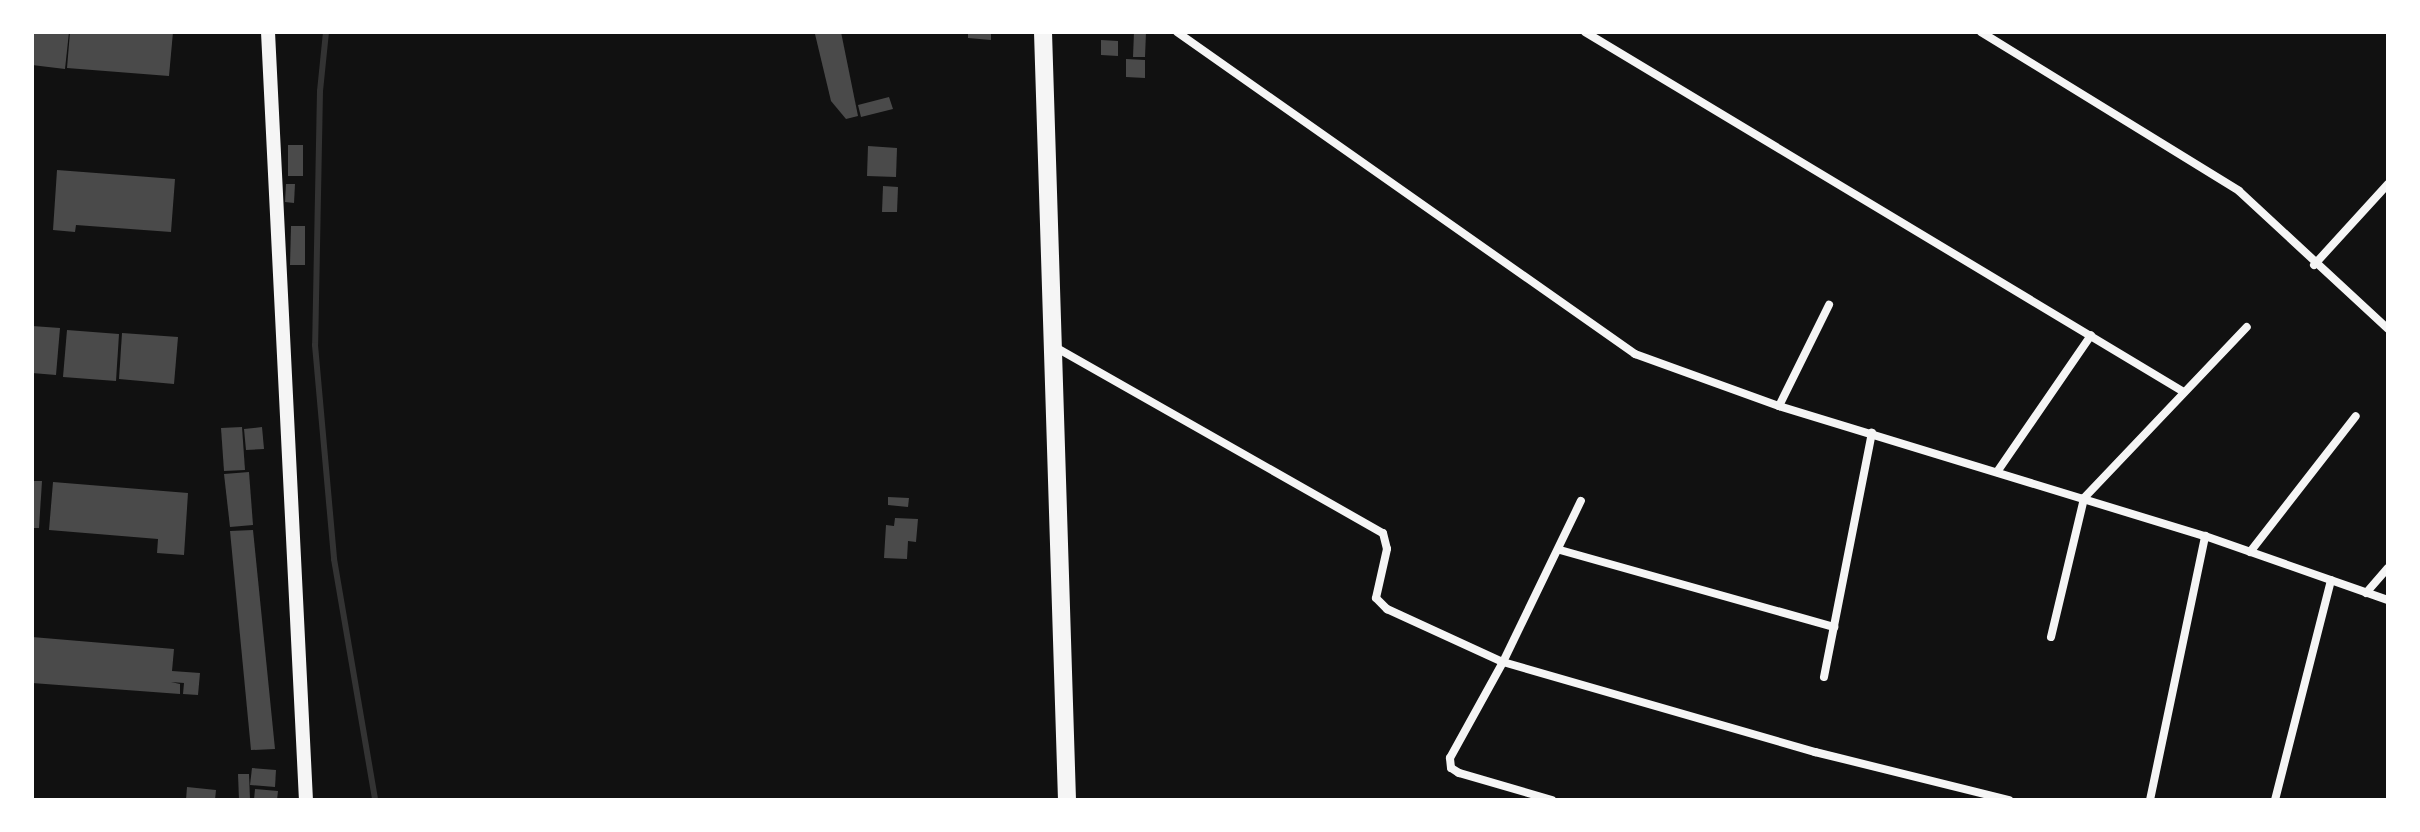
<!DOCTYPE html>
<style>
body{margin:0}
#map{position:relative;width:2420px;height:832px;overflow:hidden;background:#111;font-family:Rubik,sans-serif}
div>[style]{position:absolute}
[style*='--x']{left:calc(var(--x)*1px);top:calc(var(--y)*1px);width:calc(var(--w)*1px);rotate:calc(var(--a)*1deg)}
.stream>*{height:6px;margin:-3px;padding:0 3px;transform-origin:3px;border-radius:3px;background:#333}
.building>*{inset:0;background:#4a4a4a}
.minor>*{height:8px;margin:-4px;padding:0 4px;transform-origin:4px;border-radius:4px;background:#f5f5f5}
.tertiary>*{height:14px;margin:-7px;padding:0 7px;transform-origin:7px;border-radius:7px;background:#f5f5f5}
.trunk>*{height:18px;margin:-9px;padding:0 9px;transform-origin:9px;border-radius:9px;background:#f5f5f5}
span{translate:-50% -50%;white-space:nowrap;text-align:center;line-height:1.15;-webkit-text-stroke:6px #fff;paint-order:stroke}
.frame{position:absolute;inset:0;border:34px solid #fff;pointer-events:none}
</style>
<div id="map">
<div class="stream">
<div style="--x:326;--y:32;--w:59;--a:95.8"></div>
<div style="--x:320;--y:91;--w:254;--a:91.1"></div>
<div style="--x:315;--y:345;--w:215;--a:84.9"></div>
<div style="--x:334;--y:559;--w:244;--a:80.3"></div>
</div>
<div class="building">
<div style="clip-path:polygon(32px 32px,69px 32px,65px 69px,32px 65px)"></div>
<div style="clip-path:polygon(70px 32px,173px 32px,169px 76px,67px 68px)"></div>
<div style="clip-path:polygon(841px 32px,858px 116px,846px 119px,831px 101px,815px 34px)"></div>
<div style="clip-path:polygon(968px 32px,991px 32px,991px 40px,968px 38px)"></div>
<div style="clip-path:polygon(1134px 32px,1146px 32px,1145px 57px,1133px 57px)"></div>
<div style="clip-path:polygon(1101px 40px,1118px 41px,1118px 56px,1101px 55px)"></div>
<div style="clip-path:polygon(1126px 59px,1145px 60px,1145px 78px,1126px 77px)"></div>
<div style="clip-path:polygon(889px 97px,893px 109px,861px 117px,858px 105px)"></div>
<div style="clip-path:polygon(288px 145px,303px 145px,303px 176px,288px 176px)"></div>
<div style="clip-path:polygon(868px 146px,897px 148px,896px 177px,867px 176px)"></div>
<div style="clip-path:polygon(57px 170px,175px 179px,171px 232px,76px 225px,75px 232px,53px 230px)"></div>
<div style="clip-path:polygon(286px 184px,295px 184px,294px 203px,285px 202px)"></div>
<div style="clip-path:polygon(883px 186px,898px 187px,897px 212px,882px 212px)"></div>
<div style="clip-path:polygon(291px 226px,305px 226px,305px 265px,290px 265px)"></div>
<div style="clip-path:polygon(32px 326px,60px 328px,56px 375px,32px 373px)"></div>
<div style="clip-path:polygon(67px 330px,119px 334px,116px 381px,63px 377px)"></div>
<div style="clip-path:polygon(122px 333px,178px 337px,174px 384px,119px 379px)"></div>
<div style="clip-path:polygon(242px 427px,245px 470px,224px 471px,221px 428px)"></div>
<div style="clip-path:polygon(262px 427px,264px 449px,246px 450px,244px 429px)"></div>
<div style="clip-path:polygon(249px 472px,253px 525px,230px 527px,224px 474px)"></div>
<div style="clip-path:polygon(32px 481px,42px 481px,39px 528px,32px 528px)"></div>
<div style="clip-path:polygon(53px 482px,188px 493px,184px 555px,157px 553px,158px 539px,49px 530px)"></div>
<div style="clip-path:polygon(888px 497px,909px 498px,908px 507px,888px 505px)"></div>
<div style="clip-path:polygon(895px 518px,918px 519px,916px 542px,908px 541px,907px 559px,884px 558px,886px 525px,894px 526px)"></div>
<div style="clip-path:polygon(253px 530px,275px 749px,251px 750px,230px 531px)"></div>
<div style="clip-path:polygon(32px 637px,174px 649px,172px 671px,200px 673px,198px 695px,183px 694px,184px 683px,171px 682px,180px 684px,180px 694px,32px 683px)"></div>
<div style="clip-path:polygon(252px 768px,276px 770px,275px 787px,250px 785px)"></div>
<div style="clip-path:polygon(238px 774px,249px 774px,250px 800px,239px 800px)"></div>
<div style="clip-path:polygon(187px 787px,216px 790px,215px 800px,186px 800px)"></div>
<div style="clip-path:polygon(255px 789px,278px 791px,277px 800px,254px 800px)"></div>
</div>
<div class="minor">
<div style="--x:1177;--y:32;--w:560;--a:35.11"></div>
<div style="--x:1635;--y:354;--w:153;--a:19.9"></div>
<div style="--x:1779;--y:406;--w:445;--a:17"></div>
<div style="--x:2205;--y:536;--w:194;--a:19.3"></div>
<div style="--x:1585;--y:32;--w:697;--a:31.02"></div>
<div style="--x:1981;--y:32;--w:303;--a:31.6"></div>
<div style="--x:2239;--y:191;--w:203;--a:42.8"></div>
<div style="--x:2314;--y:265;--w:110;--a:-47.6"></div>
<div style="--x:1055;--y:347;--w:377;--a:29.6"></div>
<div style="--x:1383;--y:533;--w:16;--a:76"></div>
<div style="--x:1387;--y:549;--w:50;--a:102.7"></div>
<div style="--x:1376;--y:598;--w:16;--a:45"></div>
<div style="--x:1387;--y:609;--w:128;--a:24.6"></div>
<div style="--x:1503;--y:662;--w:325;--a:16.1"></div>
<div style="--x:1815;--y:752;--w:200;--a:13.9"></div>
<div style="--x:1779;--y:406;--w:113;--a:-63.7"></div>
<div style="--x:1997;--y:472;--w:166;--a:-55.5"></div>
<div style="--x:1560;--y:550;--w:285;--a:15.7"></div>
<div style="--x:2250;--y:552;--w:172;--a:-52.1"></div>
<div style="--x:2366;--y:593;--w:33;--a:-49"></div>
<div style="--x:2051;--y:637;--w:143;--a:-76.6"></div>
<div style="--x:2084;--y:498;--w:236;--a:-46.4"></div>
<div style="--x:1824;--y:677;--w:249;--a:-78.9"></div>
<div style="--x:1552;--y:800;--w:97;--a:-163.8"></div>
<div style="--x:1459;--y:773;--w:9;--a:-148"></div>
<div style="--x:1451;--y:768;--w:10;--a:-96"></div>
<div style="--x:1450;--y:758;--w:110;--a:-61.1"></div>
<div style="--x:1503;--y:662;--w:179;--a:-64.2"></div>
<div style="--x:2150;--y:800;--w:270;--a:-78.2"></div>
<div style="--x:2275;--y:800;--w:227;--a:-75.7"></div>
</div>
<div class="tertiary">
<div style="--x:268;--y:32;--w:769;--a:87.17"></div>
</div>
<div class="trunk">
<div style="--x:1043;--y:32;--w:768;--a:88.21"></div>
</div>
<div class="frame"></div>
</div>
